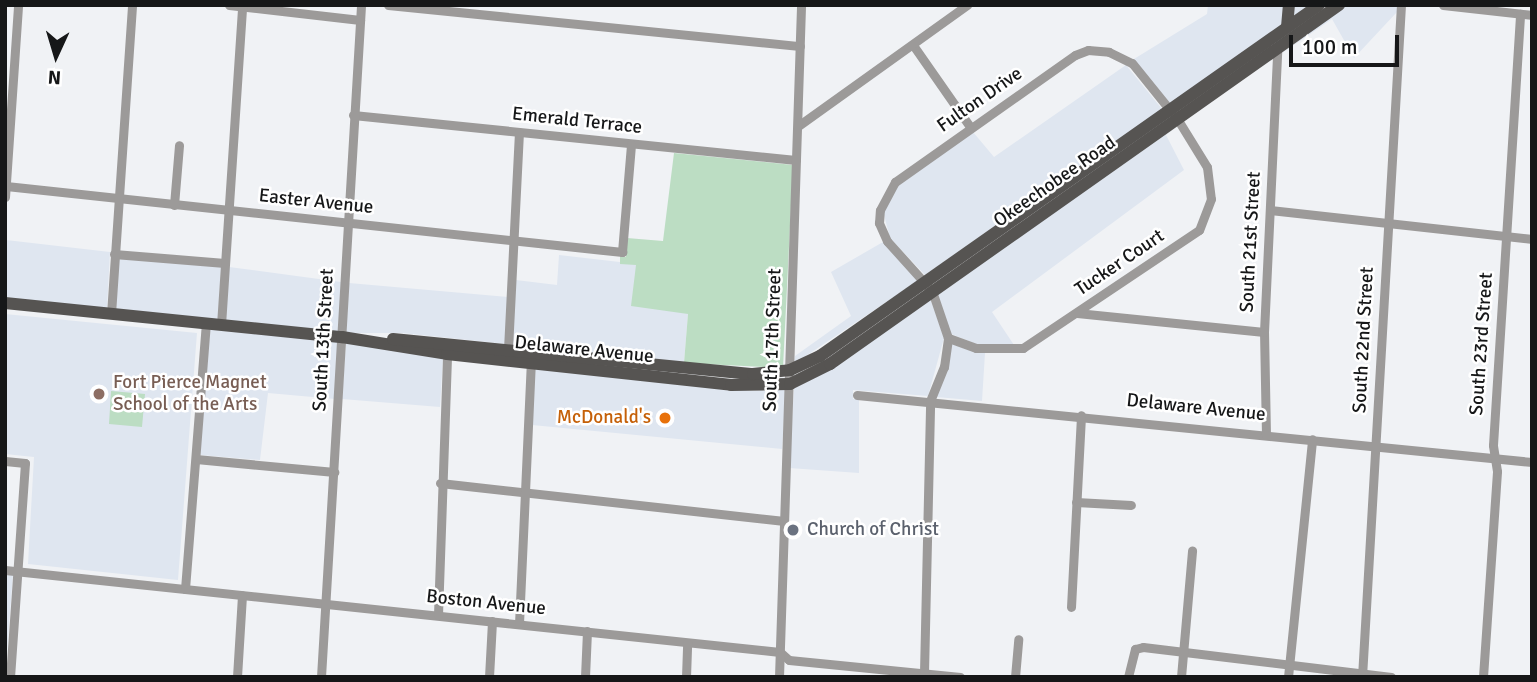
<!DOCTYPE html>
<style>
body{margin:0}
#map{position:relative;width:1537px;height:682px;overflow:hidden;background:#f0f2f5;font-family:Signika,sans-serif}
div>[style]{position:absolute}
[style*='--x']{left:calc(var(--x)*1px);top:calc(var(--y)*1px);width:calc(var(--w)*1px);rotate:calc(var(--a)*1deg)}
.built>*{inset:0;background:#dfe6f0}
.green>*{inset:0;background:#bcddc3}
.minor>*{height:9px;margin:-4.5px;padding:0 4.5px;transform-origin:4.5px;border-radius:4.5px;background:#9c9a99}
.major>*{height:12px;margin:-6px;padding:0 6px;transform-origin:6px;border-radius:6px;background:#565452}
.dots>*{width:19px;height:19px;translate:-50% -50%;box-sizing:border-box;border:4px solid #fff;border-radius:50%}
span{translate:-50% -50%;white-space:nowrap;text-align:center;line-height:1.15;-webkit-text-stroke:5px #fff;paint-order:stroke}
.street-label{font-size:19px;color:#161718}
.education-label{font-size:19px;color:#785e54}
.left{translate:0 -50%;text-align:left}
.food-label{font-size:19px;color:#c56008}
.right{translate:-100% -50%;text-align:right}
.worship-label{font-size:19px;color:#5b616d}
.frame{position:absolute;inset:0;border:7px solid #161718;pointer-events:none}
.north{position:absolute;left:21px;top:21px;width:70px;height:70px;-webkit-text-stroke:5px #fff;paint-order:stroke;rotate:184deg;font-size:19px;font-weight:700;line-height:28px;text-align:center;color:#161718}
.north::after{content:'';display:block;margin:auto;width:24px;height:32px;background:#161718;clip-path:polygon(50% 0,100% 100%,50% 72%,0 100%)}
.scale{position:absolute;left:1289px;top:35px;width:110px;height:32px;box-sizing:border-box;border:4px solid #161718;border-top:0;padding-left:9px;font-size:21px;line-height:24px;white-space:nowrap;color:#161718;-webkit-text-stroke:5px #fff;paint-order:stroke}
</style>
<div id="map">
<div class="built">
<div style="clip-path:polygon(1208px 5px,1312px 5px,1169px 104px,1134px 59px,1207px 14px)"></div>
<div style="clip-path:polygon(1346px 5px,1397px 5px,1397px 12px,1354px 58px,1332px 19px,1281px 54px)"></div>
<div style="clip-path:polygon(1126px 65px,1162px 109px,925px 275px,890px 238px,883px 211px,898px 185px,973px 132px,994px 157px)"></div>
<div style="clip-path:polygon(1178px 126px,1166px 135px,1184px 170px,992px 312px,1014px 345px,976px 344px,951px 334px,937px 293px)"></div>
<div style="clip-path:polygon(6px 240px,110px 252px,107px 309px,5px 299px)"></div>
<div style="clip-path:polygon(883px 242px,919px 280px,794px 364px,795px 356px,851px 316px,831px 272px)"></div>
<div style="clip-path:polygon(559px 255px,637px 264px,688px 314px,684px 363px,512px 345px,516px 280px,557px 285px)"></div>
<div style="clip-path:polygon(118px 258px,221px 267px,218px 320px,115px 310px)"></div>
<div style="clip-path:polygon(229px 267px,341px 282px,339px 332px,225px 321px)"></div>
<div style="clip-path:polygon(349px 283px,508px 297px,505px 344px,402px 333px,346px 333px)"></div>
<div style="clip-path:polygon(930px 298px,944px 338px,928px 396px,853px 390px,853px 399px,859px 399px,859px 473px,789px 468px,794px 388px,832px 368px)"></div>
<div style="clip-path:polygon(5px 314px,197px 333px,178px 580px,28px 564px,34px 457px,5px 454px)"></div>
<div style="clip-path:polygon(210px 328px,338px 341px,335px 399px,268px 393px,260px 460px,200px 455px)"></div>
<div style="clip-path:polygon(346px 342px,443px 358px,440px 407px,342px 399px)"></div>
<div style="clip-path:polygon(951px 343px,985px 353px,982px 401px,936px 397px)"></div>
<div style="clip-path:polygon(535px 368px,753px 391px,786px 389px,782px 449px,532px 425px)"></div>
<div style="clip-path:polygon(5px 575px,13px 575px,5px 677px)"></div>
</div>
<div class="green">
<div style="clip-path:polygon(674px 153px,793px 165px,783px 368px,684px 363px,688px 314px,631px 306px,636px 265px,620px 264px,620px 256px,626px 257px,627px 238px,663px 241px)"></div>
<div style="clip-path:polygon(111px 391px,145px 394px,142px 427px,109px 424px)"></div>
</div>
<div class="minor">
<div style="--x:229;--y:5;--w:132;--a:6.5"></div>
<div style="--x:388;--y:5;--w:414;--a:5.7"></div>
<div style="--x:1443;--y:5;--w:90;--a:6.4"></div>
<div style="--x:913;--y:45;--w:101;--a:55.1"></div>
<div style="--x:353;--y:115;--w:445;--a:5.8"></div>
<div style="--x:798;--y:126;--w:208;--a:-35.6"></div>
<div style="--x:6;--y:186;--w:620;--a:6.12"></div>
<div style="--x:622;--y:252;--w:108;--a:-85.2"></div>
<div style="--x:5;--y:197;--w:192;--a:-86.1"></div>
<div style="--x:174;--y:205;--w:60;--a:-85.2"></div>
<div style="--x:1270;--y:210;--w:264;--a:6.3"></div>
<div style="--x:114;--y:254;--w:111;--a:4.6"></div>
<div style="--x:1077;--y:313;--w:188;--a:5.8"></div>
<div style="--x:111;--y:314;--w:310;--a:-86.1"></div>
<div style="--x:221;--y:325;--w:321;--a:-86.2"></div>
<div style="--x:508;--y:349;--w:217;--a:-87.1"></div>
<div style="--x:857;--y:395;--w:678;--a:5.67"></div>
<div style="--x:1266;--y:435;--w:103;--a:-91.1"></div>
<div style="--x:1264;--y:332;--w:280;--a:-87.3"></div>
<div style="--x:196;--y:459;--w:139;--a:5.4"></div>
<div style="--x:5;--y:461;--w:20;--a:6"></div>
<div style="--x:25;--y:463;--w:215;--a:94"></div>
<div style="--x:440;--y:483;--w:344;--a:6.3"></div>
<div style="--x:1076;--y:502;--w:55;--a:3.1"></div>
<div style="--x:5;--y:570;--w:779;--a:6.04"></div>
<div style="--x:780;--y:652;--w:12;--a:42"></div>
<div style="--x:789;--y:660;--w:172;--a:5.7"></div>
<div style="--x:185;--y:589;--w:266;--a:-85.5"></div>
<div style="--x:1071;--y:607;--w:192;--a:-87"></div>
<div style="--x:438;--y:615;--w:264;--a:-88"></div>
<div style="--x:519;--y:624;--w:260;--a:-87.4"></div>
<div style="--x:924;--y:673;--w:272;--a:-88.7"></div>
<div style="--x:930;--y:401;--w:37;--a:-68"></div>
<div style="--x:944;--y:367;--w:29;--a:-82"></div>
<div style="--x:948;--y:338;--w:50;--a:-108.8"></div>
<div style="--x:932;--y:291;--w:67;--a:-132"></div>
<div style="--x:887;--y:241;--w:20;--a:-114"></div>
<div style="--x:879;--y:223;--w:13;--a:-86"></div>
<div style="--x:880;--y:210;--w:32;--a:-62"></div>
<div style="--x:895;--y:182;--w:220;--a:-35.2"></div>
<div style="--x:1075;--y:55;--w:14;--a:-21"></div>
<div style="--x:1088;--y:50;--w:21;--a:5"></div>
<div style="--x:1109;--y:52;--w:25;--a:26"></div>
<div style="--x:1132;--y:63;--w:73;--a:51.1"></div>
<div style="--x:1178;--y:120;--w:55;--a:58.3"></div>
<div style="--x:1207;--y:167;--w:32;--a:83"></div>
<div style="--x:1211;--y:199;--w:33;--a:111"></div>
<div style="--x:1199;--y:230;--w:212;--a:146.2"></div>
<div style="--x:1023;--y:348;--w:47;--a:180"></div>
<div style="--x:976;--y:348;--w:30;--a:-160"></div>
<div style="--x:237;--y:677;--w:82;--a:-86.5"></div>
<div style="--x:321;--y:677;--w:673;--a:-86.59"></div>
<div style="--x:489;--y:677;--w:56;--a:-86.9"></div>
<div style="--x:585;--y:677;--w:46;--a:-87.5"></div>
<div style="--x:686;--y:677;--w:34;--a:-88"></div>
<div style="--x:779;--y:677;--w:672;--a:-88.12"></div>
<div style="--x:1015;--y:677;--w:38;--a:-85"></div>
<div style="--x:1128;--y:677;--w:29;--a:-76"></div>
<div style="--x:1135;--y:649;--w:8;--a:-14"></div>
<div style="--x:1143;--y:647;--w:250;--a:6.9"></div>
<div style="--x:1181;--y:677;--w:127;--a:-85"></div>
<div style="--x:1288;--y:677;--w:239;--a:-84.2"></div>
<div style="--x:1362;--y:677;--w:673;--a:-86.68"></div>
<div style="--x:1483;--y:677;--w:206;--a:-86.1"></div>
<div style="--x:1497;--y:471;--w:26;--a:-99"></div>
<div style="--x:1493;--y:445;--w:432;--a:-86.4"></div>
</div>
<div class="major">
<div style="--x:1287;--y:27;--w:22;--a:-85"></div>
<div style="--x:5;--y:303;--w:339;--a:5.8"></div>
<div style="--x:342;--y:337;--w:106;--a:9.2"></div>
<div style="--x:447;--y:354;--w:286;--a:6.2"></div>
<div style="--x:731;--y:385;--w:59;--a:-1"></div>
<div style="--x:790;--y:384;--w:45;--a:-26.6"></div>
<div style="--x:830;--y:364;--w:623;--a:-35.2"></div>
<div style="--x:393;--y:339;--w:362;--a:5.6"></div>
<div style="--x:753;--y:374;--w:37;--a:-6"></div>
<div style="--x:790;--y:370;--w:33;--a:-25"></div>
<div style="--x:820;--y:356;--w:610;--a:-35.12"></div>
</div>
<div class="dots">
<div style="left:99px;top:394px;background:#8d6e63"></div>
<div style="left:665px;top:418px;background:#e8710a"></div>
<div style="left:793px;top:530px;background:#6b7280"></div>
</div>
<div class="street-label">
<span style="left:980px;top:100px;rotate:-35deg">Fulton Drive</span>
<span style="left:577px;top:121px;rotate:6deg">Emerald Terrace</span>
<span style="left:1055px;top:182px;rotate:-35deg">Okeechobee Road</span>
<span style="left:316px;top:202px;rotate:6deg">Easter Avenue</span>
<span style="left:1251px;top:242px;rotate:-87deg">South 21st Street</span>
<span style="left:1120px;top:263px;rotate:-34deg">Tucker Court</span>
<span style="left:324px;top:340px;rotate:-87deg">South 13th Street</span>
<span style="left:773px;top:340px;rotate:-88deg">South 17th Street</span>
<span style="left:1364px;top:340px;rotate:-87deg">South 22nd Street</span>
<span style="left:1482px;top:344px;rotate:-86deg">South 23rd Street</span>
<span style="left:584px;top:350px;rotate:6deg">Delaware Avenue</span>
<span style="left:1196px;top:408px;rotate:6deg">Delaware Avenue</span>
<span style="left:486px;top:603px;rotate:6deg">Boston Avenue</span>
</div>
<div class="education-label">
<span class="left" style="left:113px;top:394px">Fort Pierce Magnet<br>School of the Arts</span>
</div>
<div class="food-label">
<span class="right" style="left:651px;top:418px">McDonald's</span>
</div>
<div class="worship-label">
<span class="left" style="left:807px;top:530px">Church of Christ</span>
</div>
<div class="frame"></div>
<div class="north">N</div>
<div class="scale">100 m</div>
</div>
